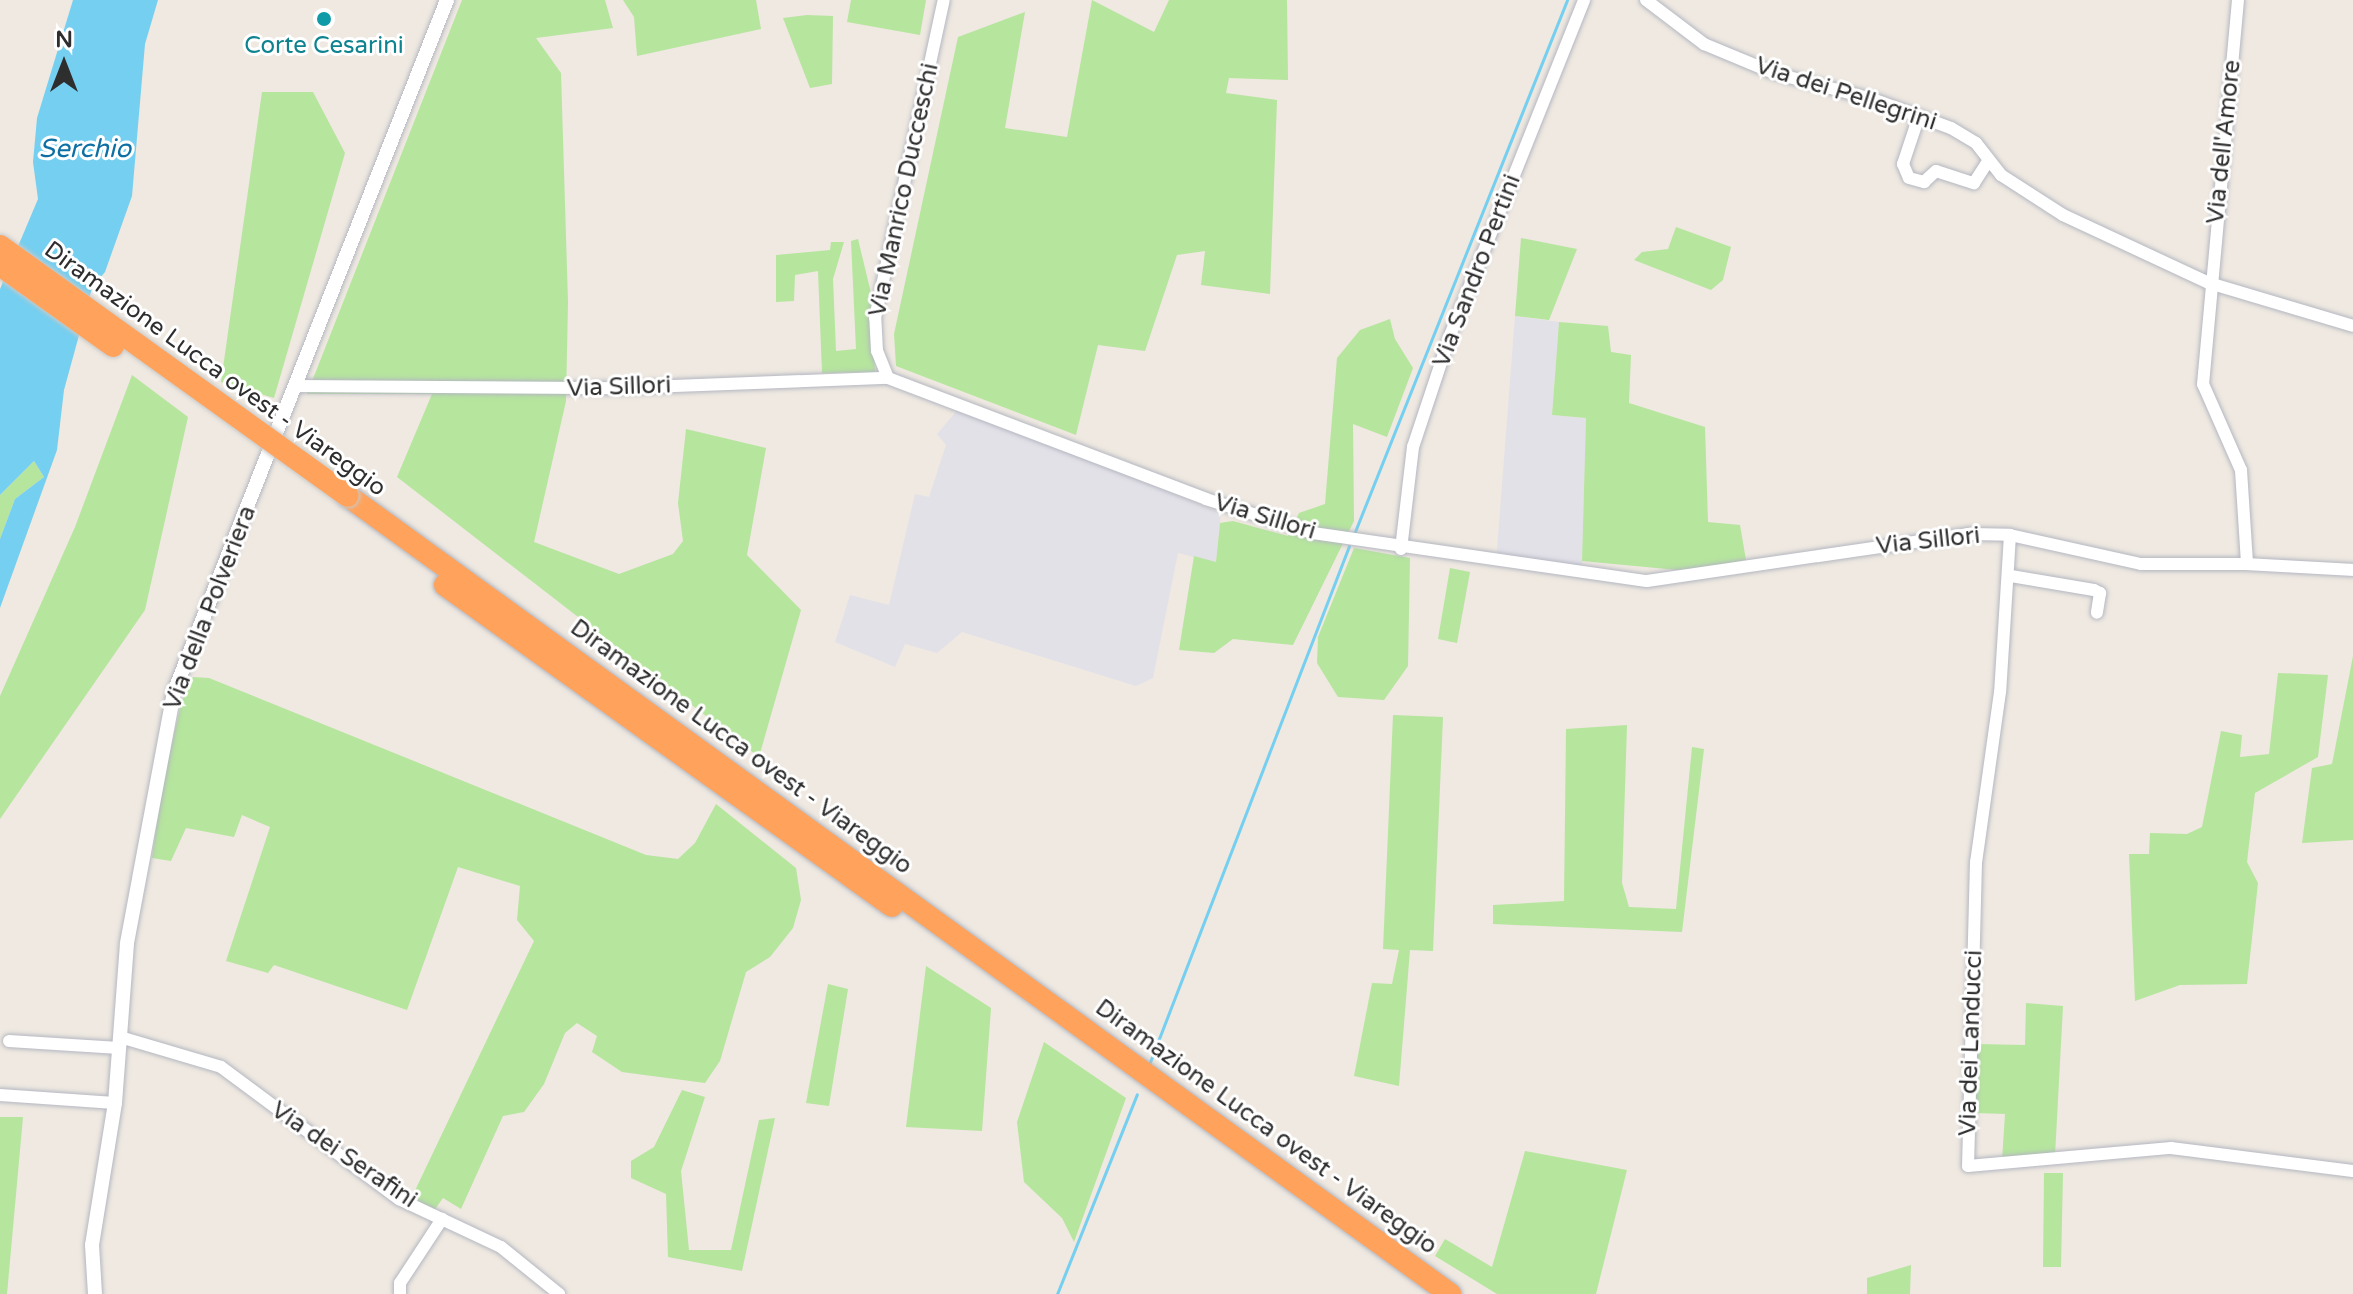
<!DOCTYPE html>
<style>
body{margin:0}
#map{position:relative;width:2353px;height:1294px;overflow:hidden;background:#efe9e1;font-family:"Varela Round",sans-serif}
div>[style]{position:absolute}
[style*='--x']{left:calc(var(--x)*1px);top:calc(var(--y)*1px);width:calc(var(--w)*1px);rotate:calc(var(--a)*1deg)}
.industrial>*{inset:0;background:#e3e1e8}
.green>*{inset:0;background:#b6e59e}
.water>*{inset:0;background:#75cff0}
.stream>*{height:3px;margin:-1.5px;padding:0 1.5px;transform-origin:1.5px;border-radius:1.5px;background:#75cff0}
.roads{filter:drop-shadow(0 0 2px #b4b7c1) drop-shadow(0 0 2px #b4b7c1)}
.minor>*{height:12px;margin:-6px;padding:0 6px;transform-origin:6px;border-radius:6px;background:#fff}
.tertiary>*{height:14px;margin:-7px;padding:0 7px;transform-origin:7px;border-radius:7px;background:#fff}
.motorway>*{height:22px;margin:-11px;padding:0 11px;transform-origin:11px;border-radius:11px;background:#ffa35c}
.bridges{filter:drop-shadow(0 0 2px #c9c9c9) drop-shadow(0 0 2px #c9c9c9)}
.motorway-bridge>*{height:22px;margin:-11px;padding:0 11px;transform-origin:11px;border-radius:11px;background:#ffa35c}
.dots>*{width:22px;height:22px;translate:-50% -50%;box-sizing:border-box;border:4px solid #fff;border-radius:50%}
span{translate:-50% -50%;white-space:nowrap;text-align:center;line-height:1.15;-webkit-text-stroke:6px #fff;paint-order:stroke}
.culture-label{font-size:24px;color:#0d838f}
.street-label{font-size:24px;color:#2e2e2e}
.water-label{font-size:26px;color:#0d6fa3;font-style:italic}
.north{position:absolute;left:24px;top:24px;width:80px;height:80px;-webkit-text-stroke:6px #fff;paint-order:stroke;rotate:0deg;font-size:22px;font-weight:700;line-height:32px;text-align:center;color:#2e2e2e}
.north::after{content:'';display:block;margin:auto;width:28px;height:36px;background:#2e2e2e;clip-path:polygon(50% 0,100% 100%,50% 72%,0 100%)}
</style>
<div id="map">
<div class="industrial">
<div style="clip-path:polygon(1515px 316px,1559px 322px,1552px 415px,1586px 418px,1582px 574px,1496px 563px)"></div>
<div style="clip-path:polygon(960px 407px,1221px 513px,1216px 563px,1178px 553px,1153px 678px,1136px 686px,962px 632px,937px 653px,905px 644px,895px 667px,835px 642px,850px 595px,889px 605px,915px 494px,929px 497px,946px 445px,937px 434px)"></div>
</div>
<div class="green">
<div style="clip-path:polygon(462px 0,605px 0,613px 28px,536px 38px,561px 73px,568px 302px,566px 401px,534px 542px,619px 574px,673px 554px,683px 541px,678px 503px,686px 429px,766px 448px,747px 555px,801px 610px,759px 757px,397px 477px,432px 394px,307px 394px)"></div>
<div style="clip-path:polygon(623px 0,756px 0,761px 29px,637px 56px,634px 17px)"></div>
<div style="clip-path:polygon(851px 0,926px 0,920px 35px,847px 22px)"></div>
<div style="clip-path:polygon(1092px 0,1154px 32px,1169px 0,1287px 0,1288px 80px,1229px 78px,1226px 93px,1277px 100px,1270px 294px,1201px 285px,1205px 251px,1177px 255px,1145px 351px,1098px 345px,1076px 435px,896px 366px,894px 334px,958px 37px,1025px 12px,1005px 128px,1067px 137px)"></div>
<div style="clip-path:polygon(807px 15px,833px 16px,832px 84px,810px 88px,783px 18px)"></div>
<div style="clip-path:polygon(262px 92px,313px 92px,345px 153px,274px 398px,221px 382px)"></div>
<div style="clip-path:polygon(1676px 227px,1731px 247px,1723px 280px,1711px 290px,1634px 260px,1642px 252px,1668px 249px)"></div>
<div style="clip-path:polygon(1521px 238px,1577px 249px,1549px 320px,1515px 316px)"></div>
<div style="clip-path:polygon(858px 239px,871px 293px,875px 372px,822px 373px,818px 271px,795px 275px,794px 301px,776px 302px,776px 255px,830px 250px,831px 242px,844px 242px,833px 279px,836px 351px,856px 349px,851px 241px)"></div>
<div style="clip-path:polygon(1390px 319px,1395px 339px,1413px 368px,1387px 437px,1353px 424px,1354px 521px,1293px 645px,1233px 639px,1214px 653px,1179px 650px,1194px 556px,1216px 562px,1220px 523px,1233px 521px,1288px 536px,1299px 513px,1325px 504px,1337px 358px,1360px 330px)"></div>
<div style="clip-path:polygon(1559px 322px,1608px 326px,1611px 352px,1631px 355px,1629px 403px,1705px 427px,1708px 522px,1740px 525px,1746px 560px,1688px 571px,1582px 561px,1586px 418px,1552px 415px)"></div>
<div style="clip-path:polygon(132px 375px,188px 417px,145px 610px,0 819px,0 696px,75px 527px)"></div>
<div style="clip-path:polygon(34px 461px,44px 477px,15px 499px,0 539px,0 495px)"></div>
<div style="clip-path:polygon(1354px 548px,1410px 558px,1408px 666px,1384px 700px,1338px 697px,1317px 663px,1318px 637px)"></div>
<div style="clip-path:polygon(1450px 568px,1470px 572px,1457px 643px,1438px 639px)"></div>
<div style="clip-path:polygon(2353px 656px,2353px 840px,2302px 843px,2312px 768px,2332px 764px)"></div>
<div style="clip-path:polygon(2278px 673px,2328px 675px,2318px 757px,2255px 793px,2247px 862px,2258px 883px,2247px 984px,2180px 985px,2135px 1001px,2129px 854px,2149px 854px,2150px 833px,2187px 834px,2202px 827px,2221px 731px,2242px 735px,2240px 757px,2269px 754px)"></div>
<div style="clip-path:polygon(193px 677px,209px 678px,646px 855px,678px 859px,695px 843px,716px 804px,796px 868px,801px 900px,793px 928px,770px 957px,746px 972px,720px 1061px,705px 1083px,622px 1072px,592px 1052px,597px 1036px,577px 1023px,565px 1033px,544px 1084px,524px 1112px,503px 1116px,461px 1209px,443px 1198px,433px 1212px,410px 1201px,534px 941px,517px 920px,520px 886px,458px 867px,407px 1010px,274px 965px,268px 973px,226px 961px,270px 827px,242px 815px,234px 837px,186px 828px,171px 861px,152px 858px,162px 786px,182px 700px)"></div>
<div style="clip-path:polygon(1393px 715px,1443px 717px,1433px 951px,1410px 950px,1399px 1086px,1354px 1076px,1372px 983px,1392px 984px,1399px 950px,1383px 949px)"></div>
<div style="clip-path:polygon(1627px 725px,1622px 883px,1629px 907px,1676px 909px,1692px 747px,1704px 749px,1682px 932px,1493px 924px,1493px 905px,1564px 901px,1566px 729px)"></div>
<div style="clip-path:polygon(926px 966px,991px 1008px,982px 1131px,906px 1127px)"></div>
<div style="clip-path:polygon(828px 984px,848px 989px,829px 1106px,806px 1103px)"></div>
<div style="clip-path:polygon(2026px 1003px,2063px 1006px,2055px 1156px,2002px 1160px,2005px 1114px,1975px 1113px,1977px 1044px,2025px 1045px)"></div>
<div style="clip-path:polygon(1044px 1042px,1126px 1098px,1074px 1242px,1062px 1218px,1024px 1182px,1017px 1122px)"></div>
<div style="clip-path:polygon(682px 1090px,705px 1097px,681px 1171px,689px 1250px,731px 1250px,759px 1120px,775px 1118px,742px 1271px,668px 1257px,666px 1194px,631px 1178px,631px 1161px,654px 1147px)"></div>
<div style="clip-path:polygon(0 1117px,23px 1117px,7px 1294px,0 1294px)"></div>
<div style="clip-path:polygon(1525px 1151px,1627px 1170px,1596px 1294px,1497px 1294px,1435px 1256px,1445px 1239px,1492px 1267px)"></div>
<div style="clip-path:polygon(2044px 1173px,2063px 1173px,2061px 1267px,2043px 1267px)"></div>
<div style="clip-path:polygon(1911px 1265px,1910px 1294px,1867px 1294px,1867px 1278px)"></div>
</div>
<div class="water">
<div style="clip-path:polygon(73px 0,158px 0,145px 44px,132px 196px,105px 272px,92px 288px,64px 390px,57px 450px,0 608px,0 539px,15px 499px,44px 477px,34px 461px,0 495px,0 289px,38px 199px,33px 162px,37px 118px)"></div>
</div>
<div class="stream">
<div style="--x:1354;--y:534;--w:575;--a:-68.25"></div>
<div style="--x:1150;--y:1062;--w:553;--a:-68.91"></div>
<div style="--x:1057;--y:1294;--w:215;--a:-68.2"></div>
</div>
<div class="roads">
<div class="minor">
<div style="--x:1646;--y:0;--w:73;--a:37.2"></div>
<div style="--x:1704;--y:44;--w:76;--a:22.5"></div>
<div style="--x:1774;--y:73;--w:101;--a:14.9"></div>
<div style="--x:1872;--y:99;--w:84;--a:20.2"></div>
<div style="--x:1951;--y:128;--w:29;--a:31"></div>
<div style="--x:1976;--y:143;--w:41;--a:52"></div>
<div style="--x:2001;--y:175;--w:74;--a:32.8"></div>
<div style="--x:2063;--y:215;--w:161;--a:25"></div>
<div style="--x:2209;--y:283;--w:150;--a:16.6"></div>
<div style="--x:2238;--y:0;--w:386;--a:95.2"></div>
<div style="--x:2203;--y:384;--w:94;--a:66.2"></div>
<div style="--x:2241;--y:470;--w:94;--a:86.3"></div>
<div style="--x:2247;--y:564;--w:106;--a:3.2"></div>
<div style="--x:1919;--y:116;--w:51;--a:108.4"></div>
<div style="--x:1903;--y:164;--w:15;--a:67"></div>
<div style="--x:1909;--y:178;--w:16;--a:15"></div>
<div style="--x:1924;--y:182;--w:16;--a:-43"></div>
<div style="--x:1936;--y:171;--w:40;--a:18"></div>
<div style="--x:1974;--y:183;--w:27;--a:-57"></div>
<div style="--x:888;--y:378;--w:29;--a:-112"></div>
<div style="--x:877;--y:351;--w:33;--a:-93"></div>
<div style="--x:875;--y:318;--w:325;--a:-77.8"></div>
<div style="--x:296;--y:386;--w:326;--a:0.4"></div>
<div style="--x:622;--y:388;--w:266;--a:-2.2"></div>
<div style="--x:888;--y:378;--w:340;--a:20.8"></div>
<div style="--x:1206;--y:499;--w:112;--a:17.6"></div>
<div style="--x:1313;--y:533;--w:337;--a:8.2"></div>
<div style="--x:1647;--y:581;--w:327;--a:-8.3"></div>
<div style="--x:1971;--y:534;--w:39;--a:1"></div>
<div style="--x:2010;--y:535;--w:134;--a:12.5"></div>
<div style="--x:2141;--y:564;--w:106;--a:0"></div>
<div style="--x:2010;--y:535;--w:157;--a:93.6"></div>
<div style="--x:2000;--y:692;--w:172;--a:98"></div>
<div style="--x:1976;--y:862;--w:304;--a:91.5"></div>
<div style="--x:1968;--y:1166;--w:204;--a:-5.1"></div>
<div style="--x:2171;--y:1148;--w:183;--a:7.2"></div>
<div style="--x:1401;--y:549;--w:103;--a:-83.3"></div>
<div style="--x:1413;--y:447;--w:120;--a:-71.6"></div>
<div style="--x:1451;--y:333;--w:359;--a:-68.2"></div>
<div style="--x:2011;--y:576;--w:84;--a:9.6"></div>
<div style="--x:2094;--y:590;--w:7;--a:27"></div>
<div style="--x:2100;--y:593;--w:20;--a:99"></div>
<div style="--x:120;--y:1037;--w:105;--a:16.5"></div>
<div style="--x:221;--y:1067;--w:222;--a:36.6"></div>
<div style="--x:399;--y:1199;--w:113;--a:25.2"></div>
<div style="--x:501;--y:1247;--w:75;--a:39"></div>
<div style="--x:9;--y:1041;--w:110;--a:3.6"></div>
<div style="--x:0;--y:1095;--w:115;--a:4"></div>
<div style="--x:400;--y:1294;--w:11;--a:-90"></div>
<div style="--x:400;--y:1283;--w:77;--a:-56.7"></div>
</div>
<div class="tertiary">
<div style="--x:95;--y:1294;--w:49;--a:-93.5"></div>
<div style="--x:92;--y:1245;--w:144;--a:-80.8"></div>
<div style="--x:115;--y:1103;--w:160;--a:-85.7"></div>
<div style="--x:127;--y:943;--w:255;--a:-79.4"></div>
<div style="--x:174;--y:692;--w:744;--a:-68.47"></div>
</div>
<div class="motorway">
<div style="--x:348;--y:496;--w:1361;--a:35.91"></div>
<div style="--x:445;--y:585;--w:550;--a:35.68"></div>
</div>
</div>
<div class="bridges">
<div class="motorway-bridge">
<div style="--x:0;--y:246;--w:428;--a:35.7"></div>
<div style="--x:0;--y:265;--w:139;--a:35.6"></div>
</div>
</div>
<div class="dots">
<div style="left:324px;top:19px;background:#0f9aa8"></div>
</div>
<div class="culture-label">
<span style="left:324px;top:46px">Corte Cesarini</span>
</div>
<div class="street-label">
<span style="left:1846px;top:94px;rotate:18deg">Via dei Pellegrini</span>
<span style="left:2224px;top:142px;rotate:-84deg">Via dell'Amore</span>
<span style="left:904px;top:190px;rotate:-78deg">Via Manrico Ducceschi</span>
<span style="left:1477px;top:271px;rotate:-69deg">Via Sandro Pertini</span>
<span style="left:215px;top:369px;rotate:36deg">Diramazione Lucca ovest - Viareggio</span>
<span style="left:619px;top:387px;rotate:-2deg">Via Sillori</span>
<span style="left:1265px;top:517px;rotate:17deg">Via Sillori</span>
<span style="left:1928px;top:541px;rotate:-6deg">Via Sillori</span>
<span style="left:210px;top:608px;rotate:-69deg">Via della Polveriera</span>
<span style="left:741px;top:747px;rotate:36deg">Diramazione Lucca ovest - Viareggio</span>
<span style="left:1971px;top:1043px;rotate:-88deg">Via dei Landucci</span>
<span style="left:1266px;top:1127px;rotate:36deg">Diramazione Lucca ovest - Viareggio</span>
<span style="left:344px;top:1155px;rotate:34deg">Via dei Serafini</span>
</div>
<div class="water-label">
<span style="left:85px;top:149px">Serchio</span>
</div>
<div class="north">N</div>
</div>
